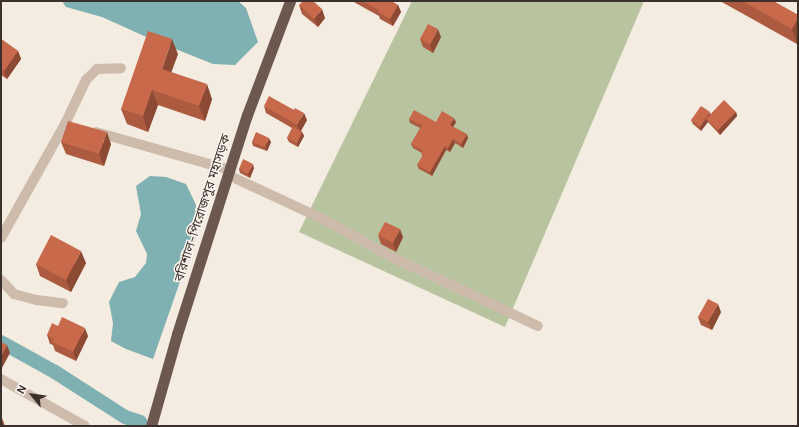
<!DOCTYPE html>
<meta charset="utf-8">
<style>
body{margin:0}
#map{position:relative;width:799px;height:427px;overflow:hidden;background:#f4ebe1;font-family:"DM Sans","Noto Sans Bengali",sans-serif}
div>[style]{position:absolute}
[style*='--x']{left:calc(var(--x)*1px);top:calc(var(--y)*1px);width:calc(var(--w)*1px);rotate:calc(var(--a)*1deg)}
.green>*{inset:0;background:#b8c4a0}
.water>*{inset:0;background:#7fb0b2}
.canal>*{height:14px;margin:-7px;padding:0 7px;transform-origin:7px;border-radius:7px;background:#7fb0b2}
.minor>*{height:10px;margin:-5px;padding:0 5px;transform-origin:5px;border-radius:5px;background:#cdbbac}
.trunk>*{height:11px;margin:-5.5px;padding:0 5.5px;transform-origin:5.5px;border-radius:5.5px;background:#6c584f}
.wall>*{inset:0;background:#ac5a40}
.shaded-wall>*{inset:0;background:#8c4a34}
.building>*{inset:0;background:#c8694b}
span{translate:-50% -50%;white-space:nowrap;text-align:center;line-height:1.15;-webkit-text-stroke:3px #fbf5ee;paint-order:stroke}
.street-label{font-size:13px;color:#3b302b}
.frame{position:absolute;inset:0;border:2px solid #3b302b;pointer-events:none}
.north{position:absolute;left:12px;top:375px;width:40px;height:40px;-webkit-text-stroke:3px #fbf5ee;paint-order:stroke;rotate:299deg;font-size:11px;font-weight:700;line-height:16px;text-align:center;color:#3b302b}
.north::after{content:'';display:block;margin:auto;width:14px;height:18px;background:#3b302b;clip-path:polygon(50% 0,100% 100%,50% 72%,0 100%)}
</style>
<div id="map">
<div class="green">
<div style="clip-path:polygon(412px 1px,644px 1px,505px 327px,299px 232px)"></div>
</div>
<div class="water">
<div style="clip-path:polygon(62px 1px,238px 1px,246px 8px,258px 42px,235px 65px,213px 64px,153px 40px,102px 17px,66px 7px)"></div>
<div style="clip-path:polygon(150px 176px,166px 177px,186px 184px,196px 205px,197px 233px,153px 359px,126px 349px,111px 341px,113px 323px,109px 302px,119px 282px,135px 277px,146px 263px,147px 254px,136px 231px,141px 214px,136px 186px)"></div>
</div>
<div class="canal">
<div style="--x:1;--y:342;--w:62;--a:29.1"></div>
<div style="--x:55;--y:372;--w:83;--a:32.7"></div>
<div style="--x:125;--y:417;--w:16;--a:18"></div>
</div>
<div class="minor">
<div style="--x:96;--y:132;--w:139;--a:15.8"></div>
<div style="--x:228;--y:175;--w:105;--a:24.9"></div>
<div style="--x:323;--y:219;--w:81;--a:28.8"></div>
<div style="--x:394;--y:258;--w:159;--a:25.3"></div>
<div style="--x:1;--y:238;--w:131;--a:-60.7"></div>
<div style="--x:65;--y:124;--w:49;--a:-64.5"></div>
<div style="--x:86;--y:80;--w:16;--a:-45"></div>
<div style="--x:97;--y:69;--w:24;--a:-2"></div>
<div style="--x:1;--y:280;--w:19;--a:47"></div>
<div style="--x:14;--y:294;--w:24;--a:15"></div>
<div style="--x:37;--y:300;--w:26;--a:7"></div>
<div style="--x:1;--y:379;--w:96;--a:29.2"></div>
</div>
<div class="trunk">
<div style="--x:151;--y:426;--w:96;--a:-74.2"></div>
<div style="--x:177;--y:334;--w:230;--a:-72.3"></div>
<div style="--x:247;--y:115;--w:122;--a:-69.3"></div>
</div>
<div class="wall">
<div style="clip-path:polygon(352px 1px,391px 1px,398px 5px,401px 12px,393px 26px,380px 19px,379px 16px)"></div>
<div style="clip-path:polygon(720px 1px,773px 1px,798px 15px,797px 44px)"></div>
<div style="clip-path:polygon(299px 5px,325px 18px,318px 27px,302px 14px)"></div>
<div style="clip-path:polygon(441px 37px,433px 53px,423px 47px,420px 39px)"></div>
<div style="clip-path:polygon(1px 39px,18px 51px,21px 59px,7px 79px,1px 75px)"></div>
<div style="clip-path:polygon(178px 54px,171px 72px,212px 99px,205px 121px,158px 105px,148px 132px,127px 124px,121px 109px)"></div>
<div style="clip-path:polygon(264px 106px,307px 120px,301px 131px,302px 132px,304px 136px,298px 147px,289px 142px,287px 138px,292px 128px,266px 113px)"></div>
<div style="clip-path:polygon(736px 112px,737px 116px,720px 135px,708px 122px,701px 131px,693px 124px,691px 120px,711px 114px)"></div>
<div style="clip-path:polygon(409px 119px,436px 122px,456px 122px,453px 127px,468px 138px,463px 148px,455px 143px,450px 152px,446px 150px,432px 176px,419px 169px,417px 165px,422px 157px,422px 153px,413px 148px,411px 144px,420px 128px,410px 123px)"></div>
<div style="clip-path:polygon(61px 142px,111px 144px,104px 166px,66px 154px)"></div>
<div style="clip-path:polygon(252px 142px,271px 142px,267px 151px,253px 146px)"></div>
<div style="clip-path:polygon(254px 168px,250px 178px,240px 173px,239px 169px)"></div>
<div style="clip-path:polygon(378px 235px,403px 237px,396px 252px,381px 244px)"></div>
<div style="clip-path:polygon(86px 263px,71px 292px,40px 276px,36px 264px)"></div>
<div style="clip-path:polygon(721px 312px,712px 330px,701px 325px,698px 317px)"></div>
<div style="clip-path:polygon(58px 326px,88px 336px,76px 361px,55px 351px,53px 345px,50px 344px,47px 335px)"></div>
</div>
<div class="shaded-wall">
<div style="clip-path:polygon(398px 5px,401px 12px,393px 26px,390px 19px)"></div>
<div style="clip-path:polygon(322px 9px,325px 18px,318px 27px,314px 19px)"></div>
<div style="clip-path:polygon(798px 18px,798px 43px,797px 44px,792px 29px)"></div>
<div style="clip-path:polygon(438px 29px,441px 37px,433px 53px,430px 45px)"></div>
<div style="clip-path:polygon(172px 39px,178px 54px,167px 84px,162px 69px)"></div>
<div style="clip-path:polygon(18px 51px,21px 59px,7px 79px,4px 71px)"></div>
<div style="clip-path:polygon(207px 84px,212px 99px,205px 121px,199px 106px)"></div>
<div style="clip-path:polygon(152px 90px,158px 105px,148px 132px,143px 116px)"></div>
<div style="clip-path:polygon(710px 112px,711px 117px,706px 119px,708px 122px,701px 131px,700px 127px)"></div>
<div style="clip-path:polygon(736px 112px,737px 116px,720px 135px,718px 130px)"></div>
<div style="clip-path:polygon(304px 113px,307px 120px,300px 132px,297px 125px)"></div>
<div style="clip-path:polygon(454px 118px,456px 122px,452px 129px,450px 125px)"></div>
<div style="clip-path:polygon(107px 132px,111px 144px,104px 166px,99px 154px)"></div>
<div style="clip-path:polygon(302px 132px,304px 136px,298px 147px,297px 143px)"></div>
<div style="clip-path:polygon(467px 134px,468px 138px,463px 148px,461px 144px)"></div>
<div style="clip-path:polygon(269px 138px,271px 142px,267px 151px,265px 147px)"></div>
<div style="clip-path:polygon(453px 139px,455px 143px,450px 152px,448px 148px)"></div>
<div style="clip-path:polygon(445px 146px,446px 150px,432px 176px,430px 172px)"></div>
<div style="clip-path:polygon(253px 164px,254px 168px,250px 178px,248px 174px)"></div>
<div style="clip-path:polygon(400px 229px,403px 237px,396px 252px,393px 243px)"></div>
<div style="clip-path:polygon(81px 251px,86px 263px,71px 292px,66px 280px)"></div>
<div style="clip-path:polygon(718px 304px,721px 312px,712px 330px,708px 322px)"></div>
<div style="clip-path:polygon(85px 328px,88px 336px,76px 361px,73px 352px)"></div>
<div style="clip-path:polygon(7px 345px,10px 353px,2px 368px,1px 365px,1px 356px)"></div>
<div style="clip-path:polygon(2px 418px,5px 426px,1px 426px,1px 419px)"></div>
</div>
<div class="building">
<div style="clip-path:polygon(303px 1px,313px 1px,322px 9px,314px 19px,299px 5px)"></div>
<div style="clip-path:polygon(362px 1px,391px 1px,398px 5px,390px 19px,378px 12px,379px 10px)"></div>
<div style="clip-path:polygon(742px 1px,773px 1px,798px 15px,798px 18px,792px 29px)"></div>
<div style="clip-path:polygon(428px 24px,438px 29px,430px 45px,420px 39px)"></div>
<div style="clip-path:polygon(148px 31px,172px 39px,162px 69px,207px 84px,199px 106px,152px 90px,143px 116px,121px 109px)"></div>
<div style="clip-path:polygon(1px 39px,18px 51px,4px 71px,1px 69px)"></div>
<div style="clip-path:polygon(269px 96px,294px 110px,295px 108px,304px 113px,297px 125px,264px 106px)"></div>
<div style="clip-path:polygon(724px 100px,736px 112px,718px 130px,706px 119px)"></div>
<div style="clip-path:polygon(701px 106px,710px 112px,700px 127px,691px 120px)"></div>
<div style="clip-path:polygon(414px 110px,436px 122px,442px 111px,454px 118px,450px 125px,467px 134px,461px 144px,453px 139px,448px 148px,445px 146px,430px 172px,417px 165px,423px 155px,421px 154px,423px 151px,411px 144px,422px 125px,409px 119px)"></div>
<div style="clip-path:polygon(68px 121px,107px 132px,99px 154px,61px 142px)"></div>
<div style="clip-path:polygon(293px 127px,302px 132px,297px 143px,287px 138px)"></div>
<div style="clip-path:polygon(256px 132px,269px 138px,265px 147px,252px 142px)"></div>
<div style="clip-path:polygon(243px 159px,253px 164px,248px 174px,239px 169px)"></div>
<div style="clip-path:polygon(385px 222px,400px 229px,393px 243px,378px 235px)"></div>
<div style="clip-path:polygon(51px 235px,81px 251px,66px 280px,36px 264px)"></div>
<div style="clip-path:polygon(708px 299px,718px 304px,708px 322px,698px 317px)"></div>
<div style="clip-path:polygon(62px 317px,85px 328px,73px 352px,52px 342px,54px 339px,47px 335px,52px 323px,58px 326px)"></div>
<div style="clip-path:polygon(1px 342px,7px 345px,1px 356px)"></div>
</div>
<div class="street-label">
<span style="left:203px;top:208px;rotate:-72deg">বরিশাল-পিরোজপুর মহাসড়ক</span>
</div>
<div class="frame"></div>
<div class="north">N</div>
</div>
